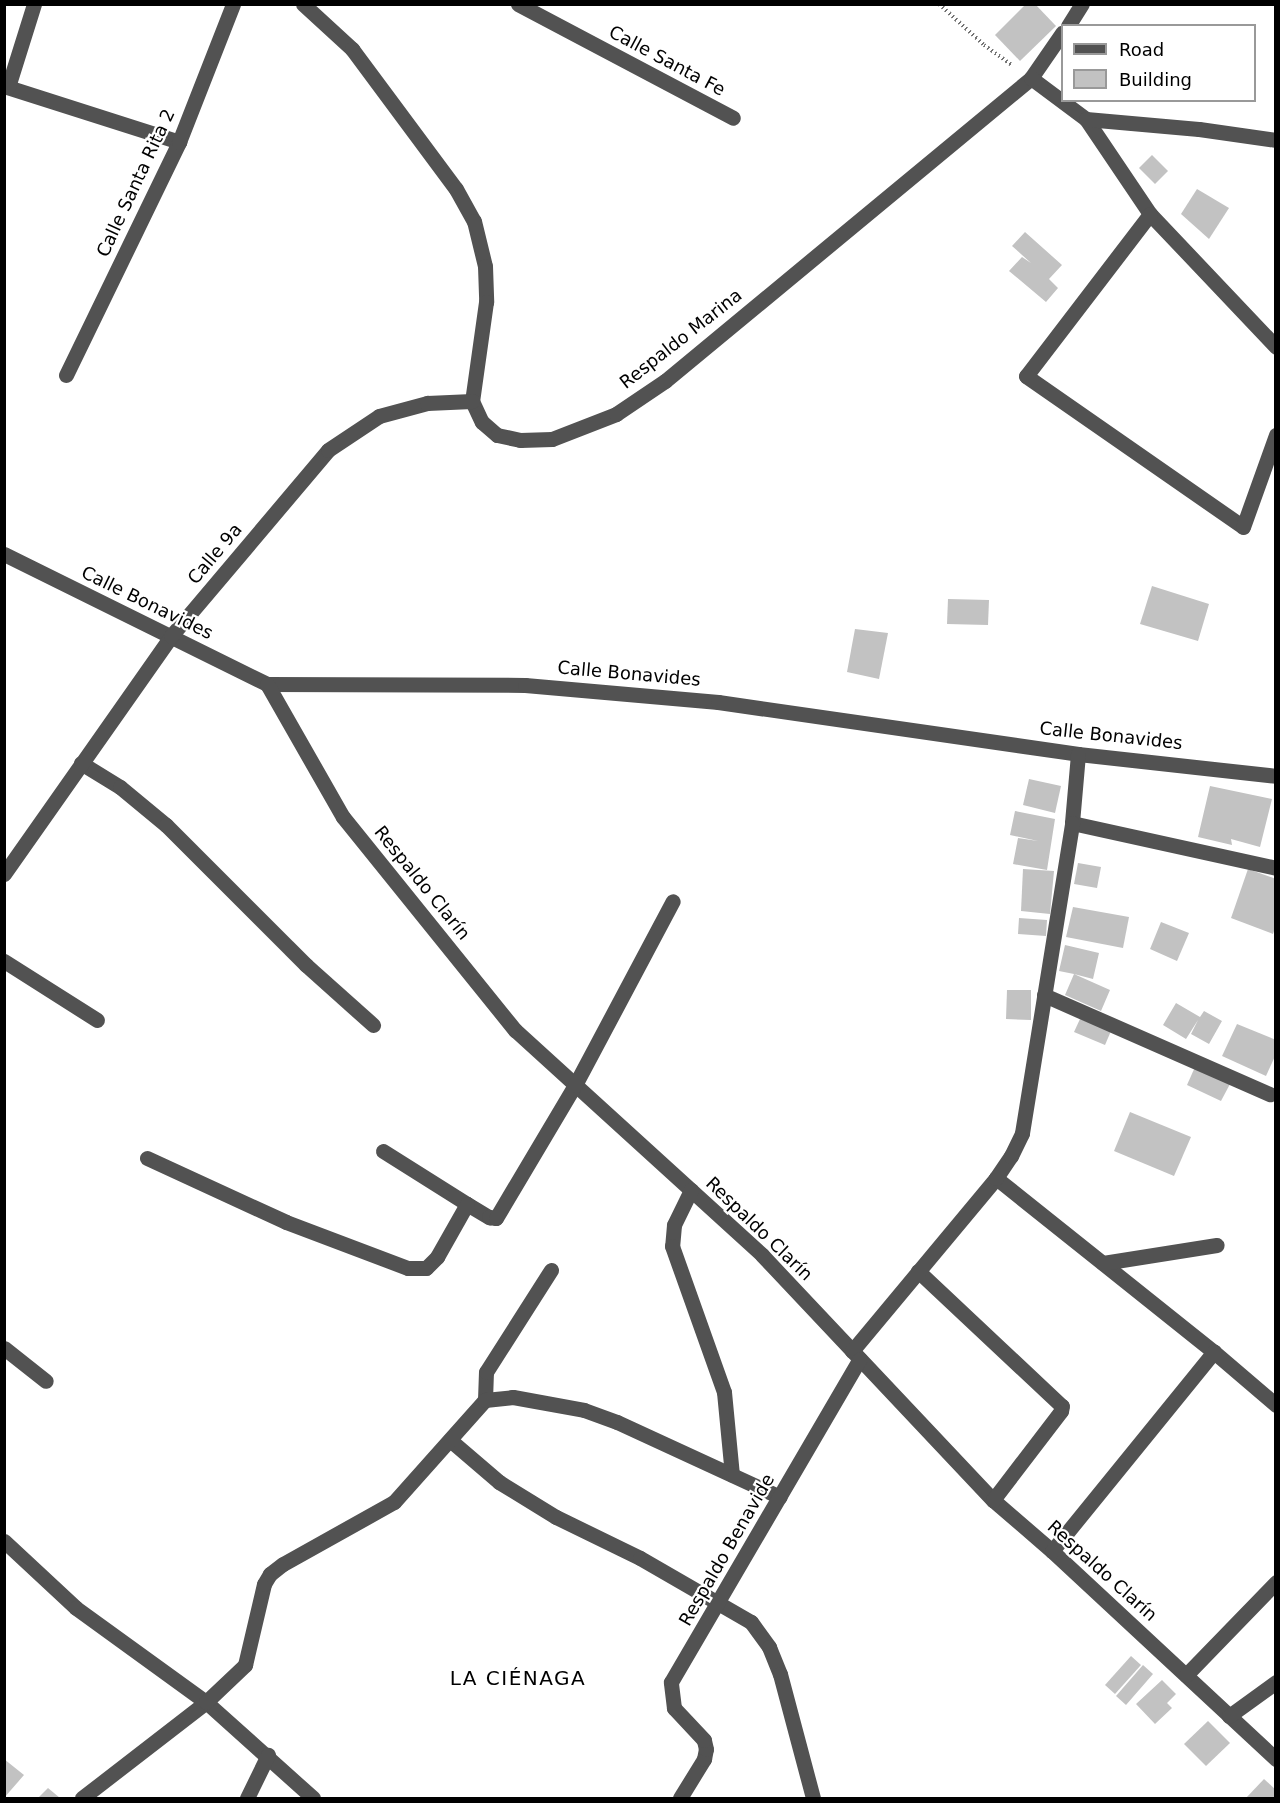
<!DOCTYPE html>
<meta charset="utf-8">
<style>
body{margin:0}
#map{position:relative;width:1280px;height:1803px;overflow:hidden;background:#fff;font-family:"DejaVu Sans",sans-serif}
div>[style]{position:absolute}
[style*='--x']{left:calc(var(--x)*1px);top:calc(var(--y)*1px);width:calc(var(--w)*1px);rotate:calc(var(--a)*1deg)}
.building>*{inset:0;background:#c2c2c2}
.path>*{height:4px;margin-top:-2px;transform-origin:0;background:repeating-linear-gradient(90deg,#747474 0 1.5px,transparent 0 4.5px)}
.minor>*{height:15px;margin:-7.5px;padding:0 7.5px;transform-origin:7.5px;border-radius:7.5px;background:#525252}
span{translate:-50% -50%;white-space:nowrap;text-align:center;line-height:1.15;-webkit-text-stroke:4.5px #fff;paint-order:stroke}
.street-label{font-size:18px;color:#000}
.neighbourhood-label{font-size:20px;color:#000;letter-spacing:1.5px}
.frame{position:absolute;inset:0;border:6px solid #000;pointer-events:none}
.legend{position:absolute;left:1061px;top:24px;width:195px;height:78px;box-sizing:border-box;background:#fff;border:2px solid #999;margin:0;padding:8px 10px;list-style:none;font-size:18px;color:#000}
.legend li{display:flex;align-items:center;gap:12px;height:30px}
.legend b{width:30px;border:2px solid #999}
</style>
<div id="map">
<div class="building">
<div style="clip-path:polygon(1026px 4px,1035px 4px,1056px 26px,1020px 61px,995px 35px)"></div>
<div style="clip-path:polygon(1152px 155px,1168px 171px,1155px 184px,1139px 168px)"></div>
<div style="clip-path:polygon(1197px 189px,1229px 208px,1209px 239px,1181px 214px)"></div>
<div style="clip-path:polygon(1025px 232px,1062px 265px,1049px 279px,1058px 288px,1046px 302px,1009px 271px,1022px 257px,1031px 263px,1012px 246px)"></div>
<div style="clip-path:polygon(1152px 586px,1209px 604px,1198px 641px,1140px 624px)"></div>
<div style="clip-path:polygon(948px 599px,989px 600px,988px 625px,947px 624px)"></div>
<div style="clip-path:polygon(855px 629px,888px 633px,879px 679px,847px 672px)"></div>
<div style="clip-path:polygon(1029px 779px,1061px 786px,1055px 813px,1023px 805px)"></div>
<div style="clip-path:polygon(1210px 786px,1272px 799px,1260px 847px,1231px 839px,1232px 845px,1198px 837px)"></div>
<div style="clip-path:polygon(1015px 811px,1055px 819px,1047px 870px,1013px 864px,1018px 838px,1038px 841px,1010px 835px)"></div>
<div style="clip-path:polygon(1078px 863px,1101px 867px,1097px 888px,1074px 884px)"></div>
<div style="clip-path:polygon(1023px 869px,1054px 871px,1050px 914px,1021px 911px)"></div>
<div style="clip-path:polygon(1248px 869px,1276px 879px,1276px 925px,1273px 934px,1231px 918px)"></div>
<div style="clip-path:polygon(1073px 907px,1129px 917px,1123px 948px,1066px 937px)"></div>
<div style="clip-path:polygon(1019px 918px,1047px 920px,1046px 936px,1018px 934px)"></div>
<div style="clip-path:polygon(1161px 922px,1189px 933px,1177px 961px,1150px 949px)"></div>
<div style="clip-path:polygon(1065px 945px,1099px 953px,1093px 979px,1074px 974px,1110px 990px,1101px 1011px,1065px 995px,1074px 974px,1059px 971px)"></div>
<div style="clip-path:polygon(1007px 990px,1031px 990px,1031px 1020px,1006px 1019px)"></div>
<div style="clip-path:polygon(1176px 1003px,1200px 1017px,1204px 1011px,1222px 1021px,1209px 1044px,1191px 1034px,1198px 1020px,1186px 1039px,1163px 1025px)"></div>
<div style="clip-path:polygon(1080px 1019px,1111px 1031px,1105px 1045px,1074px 1032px)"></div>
<div style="clip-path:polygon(1237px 1024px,1276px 1040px,1276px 1054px,1266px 1076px,1222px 1056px)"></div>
<div style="clip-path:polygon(1195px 1067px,1230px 1084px,1221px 1101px,1187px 1085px)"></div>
<div style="clip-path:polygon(1130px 1112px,1191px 1137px,1174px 1176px,1114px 1151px)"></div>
<div style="clip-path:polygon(1131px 1656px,1141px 1665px,1115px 1694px,1105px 1685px)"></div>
<div style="clip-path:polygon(1143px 1665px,1153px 1674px,1126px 1705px,1116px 1696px)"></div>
<div style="clip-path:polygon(1162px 1680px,1176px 1694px,1167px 1703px,1172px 1708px,1155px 1724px,1136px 1704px)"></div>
<div style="clip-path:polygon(1208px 1721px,1230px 1743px,1206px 1766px,1184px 1744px)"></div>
<div style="clip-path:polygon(4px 1759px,24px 1775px,4px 1798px)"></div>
<div style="clip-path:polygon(1264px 1779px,1276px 1790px,1276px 1798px,1246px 1798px)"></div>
<div style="clip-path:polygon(48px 1788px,60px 1798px,38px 1798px)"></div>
</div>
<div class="path">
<div style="--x:939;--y:4;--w:61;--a:42.3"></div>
<div style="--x:984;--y:45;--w:34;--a:36"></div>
</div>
<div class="minor">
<div style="--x:303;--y:4;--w:67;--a:42.6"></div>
<div style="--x:352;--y:49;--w:174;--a:53.4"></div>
<div style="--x:456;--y:189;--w:37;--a:61"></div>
<div style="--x:474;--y:221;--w:46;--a:76.3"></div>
<div style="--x:485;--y:266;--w:36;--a:88"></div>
<div style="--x:486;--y:302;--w:100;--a:98"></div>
<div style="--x:472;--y:401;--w:23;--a:65"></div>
<div style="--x:482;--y:422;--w:20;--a:41"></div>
<div style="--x:497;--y:435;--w:24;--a:12"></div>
<div style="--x:520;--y:440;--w:32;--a:-2"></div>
<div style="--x:552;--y:439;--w:69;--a:-21.3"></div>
<div style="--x:616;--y:414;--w:59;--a:-34"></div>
<div style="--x:665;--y:381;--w:475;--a:-39.6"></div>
<div style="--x:1031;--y:78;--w:55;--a:-55.4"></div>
<div style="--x:518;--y:4;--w:243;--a:27.9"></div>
<div style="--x:1068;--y:26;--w:26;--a:-58"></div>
<div style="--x:1031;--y:78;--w:69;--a:36.7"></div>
<div style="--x:1086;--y:119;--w:115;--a:56"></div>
<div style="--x:1150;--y:214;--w:183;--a:46.5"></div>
<div style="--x:4;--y:86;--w:184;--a:17.7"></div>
<div style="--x:8;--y:87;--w:87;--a:-72.6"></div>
<div style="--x:1086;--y:119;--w:113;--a:5.1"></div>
<div style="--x:1199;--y:129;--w:78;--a:8.1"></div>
<div style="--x:1150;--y:214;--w:204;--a:127.4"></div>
<div style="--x:1026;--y:376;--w:264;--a:34.8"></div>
<div style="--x:1243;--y:527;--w:98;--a:-70.3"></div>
<div style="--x:66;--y:375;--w:259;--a:-64.1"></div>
<div style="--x:179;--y:142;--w:148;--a:-68.6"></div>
<div style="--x:4;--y:554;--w:293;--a:26.3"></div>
<div style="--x:267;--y:684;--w:258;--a:0.2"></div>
<div style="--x:525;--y:685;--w:194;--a:5"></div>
<div style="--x:718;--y:702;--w:364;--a:8.2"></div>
<div style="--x:1078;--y:754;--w:199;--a:6.3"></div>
<div style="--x:267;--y:684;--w:153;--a:60.3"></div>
<div style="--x:343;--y:817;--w:274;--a:51.1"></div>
<div style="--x:515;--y:1030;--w:334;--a:42.3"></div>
<div style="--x:762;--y:1255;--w:337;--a:46.7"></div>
<div style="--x:993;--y:1500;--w:78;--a:40.8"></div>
<div style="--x:1052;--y:1551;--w:306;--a:42.9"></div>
<div style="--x:1078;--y:754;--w:69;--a:95"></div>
<div style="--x:1072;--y:823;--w:209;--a:12.4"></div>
<div style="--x:81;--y:763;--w:46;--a:31.6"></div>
<div style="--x:120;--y:787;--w:60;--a:39.6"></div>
<div style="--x:166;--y:825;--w:198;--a:45"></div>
<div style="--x:306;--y:965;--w:90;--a:41.8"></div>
<div style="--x:4;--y:874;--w:291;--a:-54.9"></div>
<div style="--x:171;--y:636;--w:243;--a:-49.8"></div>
<div style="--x:328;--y:450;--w:61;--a:-33.7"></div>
<div style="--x:379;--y:416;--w:50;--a:-15.2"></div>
<div style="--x:427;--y:403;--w:45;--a:-2.5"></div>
<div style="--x:4;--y:961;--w:110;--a:32.4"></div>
<div style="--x:1044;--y:995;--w:247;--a:23.7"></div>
<div style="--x:383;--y:1151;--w:99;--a:32.2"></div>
<div style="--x:467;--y:1204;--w:26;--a:31"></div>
<div style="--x:489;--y:1217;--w:7;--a:8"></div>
<div style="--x:496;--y:1218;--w:155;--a:-59.3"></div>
<div style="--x:575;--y:1085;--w:208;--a:-62"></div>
<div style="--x:147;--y:1158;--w:153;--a:24.7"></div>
<div style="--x:286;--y:1222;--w:130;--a:20.7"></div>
<div style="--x:408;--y:1268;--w:18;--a:0"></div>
<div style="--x:426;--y:1268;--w:16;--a:-45"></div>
<div style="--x:437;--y:1257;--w:61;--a:-60.5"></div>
<div style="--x:996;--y:1178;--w:279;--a:38.6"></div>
<div style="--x:1214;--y:1352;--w:82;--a:40.5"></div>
<div style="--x:691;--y:1190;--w:39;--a:116"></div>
<div style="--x:674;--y:1225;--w:21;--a:95"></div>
<div style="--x:672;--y:1246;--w:155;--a:70.4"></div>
<div style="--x:724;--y:1392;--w:83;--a:84.5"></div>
<div style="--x:1103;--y:1263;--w:115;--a:-9"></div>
<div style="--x:918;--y:1271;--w:197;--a:43.2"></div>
<div style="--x:1062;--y:1406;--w:5;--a:101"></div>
<div style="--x:1061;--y:1411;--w:112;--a:127.4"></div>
<div style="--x:4;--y:1348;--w:53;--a:38.2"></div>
<div style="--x:852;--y:1351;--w:225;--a:-50.2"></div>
<div style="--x:996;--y:1178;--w:27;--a:-56"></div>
<div style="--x:1011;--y:1156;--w:25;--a:-64"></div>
<div style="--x:1022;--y:1133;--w:314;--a:-80.8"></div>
<div style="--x:485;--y:1400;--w:28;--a:-88"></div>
<div style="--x:486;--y:1372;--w:121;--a:-57.5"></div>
<div style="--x:450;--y:1440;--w:65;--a:40.6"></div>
<div style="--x:499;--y:1482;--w:67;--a:31.6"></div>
<div style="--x:556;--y:1517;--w:93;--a:26"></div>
<div style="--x:640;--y:1558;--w:128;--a:30"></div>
<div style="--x:751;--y:1622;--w:31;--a:54"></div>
<div style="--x:769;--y:1647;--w:29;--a:68"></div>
<div style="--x:780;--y:1674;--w:128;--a:75.1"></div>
<div style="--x:4;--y:1541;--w:98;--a:42.9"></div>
<div style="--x:76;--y:1608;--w:160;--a:35.9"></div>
<div style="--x:206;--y:1702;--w:144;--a:41.9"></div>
<div style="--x:1052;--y:1551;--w:257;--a:-50.9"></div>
<div style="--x:1186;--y:1675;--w:129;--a:-45.9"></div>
<div style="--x:1229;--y:1716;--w:58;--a:-35.9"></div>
<div style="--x:82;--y:1798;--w:157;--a:-37.7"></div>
<div style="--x:206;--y:1702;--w:54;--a:-43.5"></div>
<div style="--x:245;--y:1665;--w:83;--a:-76.8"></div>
<div style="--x:264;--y:1584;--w:12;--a:-59"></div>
<div style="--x:270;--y:1574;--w:16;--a:-38"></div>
<div style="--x:283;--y:1564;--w:127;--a:-29.2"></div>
<div style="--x:394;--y:1502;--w:137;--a:-48.3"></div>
<div style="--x:485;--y:1400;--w:28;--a:-6"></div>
<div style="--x:513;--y:1397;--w:72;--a:10.4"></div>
<div style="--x:584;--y:1410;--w:35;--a:20"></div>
<div style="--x:617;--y:1422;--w:179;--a:24.7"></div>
<div style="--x:247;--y:1798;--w:48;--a:-64"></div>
<div style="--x:680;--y:1798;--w:46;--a:-58.4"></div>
<div style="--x:704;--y:1759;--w:10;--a:-79"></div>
<div style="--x:706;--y:1749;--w:9;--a:-103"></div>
<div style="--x:704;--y:1740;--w:44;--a:-133.2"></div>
<div style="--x:674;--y:1708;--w:26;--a:-97"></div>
<div style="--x:671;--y:1682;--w:374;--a:-59.7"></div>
</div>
<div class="street-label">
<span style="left:667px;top:61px;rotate:28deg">Calle Santa Fe</span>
<span style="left:136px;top:183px;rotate:-65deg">Calle Santa Rita 2</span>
<span style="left:681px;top:339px;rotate:-38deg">Respaldo Marina</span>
<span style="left:215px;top:554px;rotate:-50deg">Calle 9a</span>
<span style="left:147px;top:603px;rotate:26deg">Calle Bonavides</span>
<span style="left:629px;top:674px;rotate:5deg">Calle Bonavides</span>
<span style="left:1111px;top:736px;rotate:6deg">Calle Bonavides</span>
<span style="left:422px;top:883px;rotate:51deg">Respaldo Clarín</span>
<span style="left:759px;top:1229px;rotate:44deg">Respaldo Clarín</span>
<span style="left:727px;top:1550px;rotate:-60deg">Respaldo Benavide</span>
<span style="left:1102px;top:1571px;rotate:42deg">Respaldo Clarín</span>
</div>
<div class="neighbourhood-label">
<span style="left:518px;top:1678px">LA CIÉNAGA</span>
</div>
<div class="frame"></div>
<ul class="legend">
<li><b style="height:8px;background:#525252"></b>Road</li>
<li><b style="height:16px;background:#c2c2c2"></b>Building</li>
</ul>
</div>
